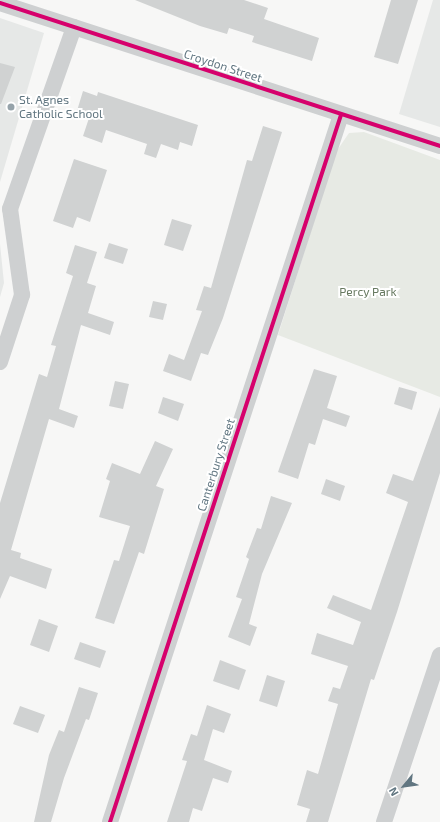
<!DOCTYPE html>
<style>
body{margin:0}
#map{position:relative;width:440px;height:822px;overflow:hidden;background:#f7f7f6;font-family:"Exo 2",sans-serif}
div>[style]{position:absolute}
[style*='--x']{left:calc(var(--x)*1px);top:calc(var(--y)*1px);width:calc(var(--w)*1px);rotate:calc(var(--a)*1deg)}
.built>*{inset:0;background:#e6e8e7}
.green>*{inset:0;background:#e7eae4}
.building>*{inset:0;background:#d0d2d2}
.street>*{height:16px;margin:-8px;padding:0 8px;transform-origin:8px;border-radius:8px;background:#ced0d1}
.cycleway>*{height:4px;margin:-2px;padding:0 2px;transform-origin:2px;border-radius:2px;background:#d6006c}
.dots>*{width:11px;height:11px;translate:-50% -50%;box-sizing:border-box;border:2px solid #fff;border-radius:50%}
span{translate:-50% -50%;white-space:nowrap;text-align:center;line-height:1.15;-webkit-text-stroke:4px #fff;paint-order:stroke}
.street-label{font-size:12px;color:#617681}
.poi-label{font-size:12px;color:#617681}
.left{translate:0 -50%;text-align:left}
.park-label{font-size:12px;color:#677960}
.north{position:absolute;left:384px;top:766px;width:40px;height:40px;-webkit-text-stroke:3px #fff;paint-order:stroke;rotate:241deg;font-size:11px;font-weight:700;line-height:16px;text-align:center;color:#617681}
.north::after{content:'';display:block;margin:auto;width:14px;height:18px;background:#617681;clip-path:polygon(50% 0,100% 100%,50% 72%,0 100%)}
</style>
<div id="map">
<div class="built">
<div style="clip-path:polygon(433px 0,440px 0,440px 127px,399px 114px)"></div>
<div style="clip-path:polygon(0 18px,44px 33px,0 182px)"></div>
<div style="clip-path:polygon(0 244px,4px 283px,0 297px)"></div>
</div>
<div class="green">
<div style="clip-path:polygon(364px 132px,440px 160px,440px 397px,278px 335px,336px 152px,349px 133px)"></div>
</div>
<div class="building">
<div style="clip-path:polygon(135px 0,244px 0,268px 8px,264px 19px,319px 38px,312px 61px,252px 42px,254px 36px,229px 28px,227px 34px,200px 26px)"></div>
<div style="clip-path:polygon(391px 0,418px 0,398px 64px,374px 57px)"></div>
<div style="clip-path:polygon(0 63px,15px 67px,1px 104px,0 104px)"></div>
<div style="clip-path:polygon(83px 91px,97px 96px,98px 92px,198px 125px,192px 146px,180px 142px,178px 150px,161px 144px,156px 158px,144px 154px,147px 144px,106px 130px,102px 143px,83px 136px,89px 118px,76px 114px)"></div>
<div style="clip-path:polygon(263px 126px,282px 132px,223px 318px,208px 355px,201px 353px,191px 381px,163px 371px,169px 354px,184px 360px,202px 311px,196px 310px,204px 286px,211px 288px,247px 160px,252px 161px)"></div>
<div style="clip-path:polygon(74px 159px,107px 170px,90px 222px,77px 217px,73px 228px,53px 221px)"></div>
<div style="clip-path:polygon(172px 219px,192px 225px,183px 251px,164px 245px)"></div>
<div style="clip-path:polygon(109px 243px,128px 249px,123px 264px,104px 258px)"></div>
<div style="clip-path:polygon(75px 245px,97px 252px,87px 283px,96px 286px,88px 313px,114px 322px,110px 335px,81px 325px,59px 409px,78px 416px,74px 428px,49px 419px,11px 550px,21px 553px,20px 558px,52px 569px,46px 589px,10px 576px,0 599px,0 503px,39px 374px,47px 377px,56px 346px,51px 345px,73px 276px,66px 273px)"></div>
<div style="clip-path:polygon(153px 301px,167px 304px,163px 320px,149px 317px)"></div>
<div style="clip-path:polygon(314px 369px,337px 376px,327px 408px,350px 416px,346px 427px,323px 419px,315px 445px,309px 443px,298px 479px,278px 472px)"></div>
<div style="clip-path:polygon(115px 381px,129px 384px,123px 409px,109px 406px)"></div>
<div style="clip-path:polygon(399px 387px,417px 392px,412px 410px,394px 404px)"></div>
<div style="clip-path:polygon(163px 397px,184px 404px,178px 421px,158px 413px)"></div>
<div style="clip-path:polygon(440px 407px,440px 473px,397px 612px,374px 680px,371px 679px,328px 822px,306px 822px,310px 809px,297px 805px,307px 770px,318px 774px,338px 704px,328px 701px,333px 687px,340px 689px,348px 666px,311px 654px,317px 633px,353px 645px,361px 622px,327px 608px,333px 595px,371px 610px,408px 502px,386px 493px,393px 474px,413px 481px)"></div>
<div style="clip-path:polygon(155px 441px,173px 449px,156px 486px,164px 489px,144px 554px,139px 552px,114px 624px,95px 618px,114px 560px,119px 561px,130px 526px,99px 517px,110px 481px,106px 479px,112px 463px,140px 474px)"></div>
<div style="clip-path:polygon(326px 479px,345px 486px,340px 501px,321px 494px)"></div>
<div style="clip-path:polygon(271px 496px,292px 503px,262px 574px,249px 624px,257px 627px,250px 646px,228px 637px,242px 599px,236px 597px,249px 559px,246px 557px,257px 528px,261px 529px)"></div>
<div style="clip-path:polygon(39px 619px,58px 626px,49px 652px,30px 645px)"></div>
<div style="clip-path:polygon(80px 642px,106px 651px,100px 668px,74px 659px)"></div>
<div style="clip-path:polygon(220px 660px,246px 670px,239px 690px,213px 681px)"></div>
<div style="clip-path:polygon(267px 675px,285px 681px,277px 707px,259px 701px)"></div>
<div style="clip-path:polygon(79px 687px,98px 693px,89px 720px,86px 719px,64px 778px,51px 822px,34px 822px,49px 755px,59px 730px,64px 732px)"></div>
<div style="clip-path:polygon(207px 705px,231px 714px,224px 733px,213px 729px,204px 760px,232px 771px,228px 783px,213px 778px,202px 811px,193px 808px,189px 822px,167px 822px,187px 761px,182px 760px,191px 734px,197px 736px)"></div>
<div style="clip-path:polygon(20px 706px,45px 715px,38px 733px,13px 724px)"></div>
</div>
<div class="street">
<div style="--x:0;--y:3;--w:463;--a:18"></div>
<div style="--x:0;--y:362;--w:71;--a:-71.8"></div>
<div style="--x:22;--y:295;--w:87;--a:-97.9"></div>
<div style="--x:10;--y:209;--w:193;--a:-70.6"></div>
<div style="--x:110;--y:822;--w:744;--a:-71.91"></div>
<div style="--x:384;--y:822;--w:176;--a:-71.5"></div>
</div>
<div class="cycleway">
<div style="--x:0;--y:3;--w:463;--a:18"></div>
<div style="--x:110;--y:822;--w:744;--a:-71.91"></div>
</div>
<div class="dots">
<div style="left:11px;top:107px;background:#96a3aa"></div>
</div>
<div class="street-label">
<span style="left:223px;top:66px;rotate:18deg">Croydon Street</span>
<span style="left:216px;top:465px;rotate:-72deg">Canterbury Street</span>
</div>
<div class="poi-label">
<span class="left" style="left:19px;top:107px">St. Agnes<br>Catholic School</span>
</div>
<div class="park-label">
<span style="left:368px;top:292px">Percy Park</span>
</div>
<div class="north">N</div>
</div>
